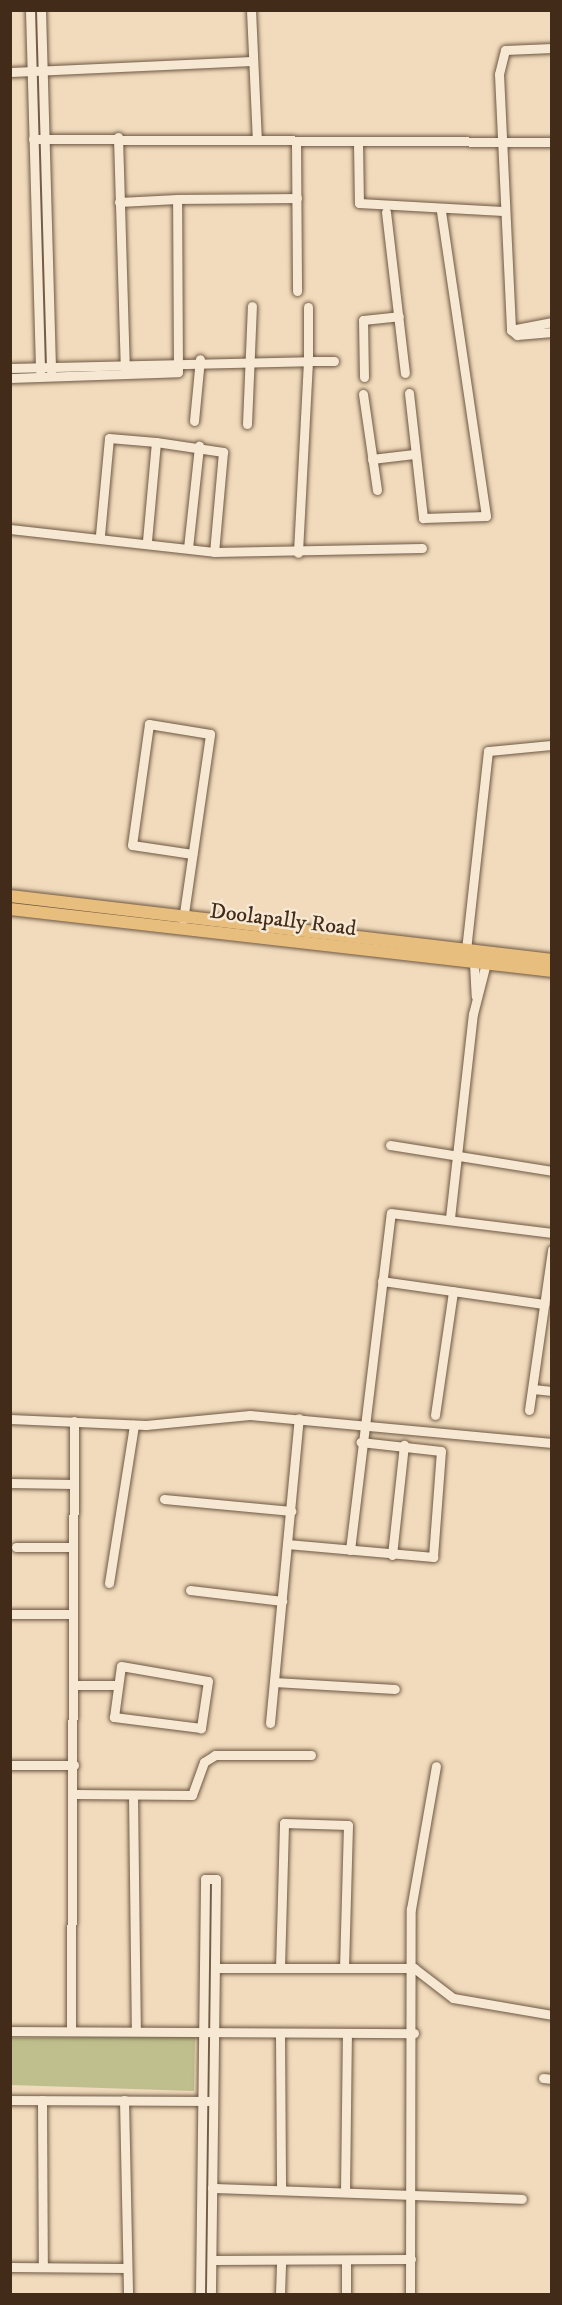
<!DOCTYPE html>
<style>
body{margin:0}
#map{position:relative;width:562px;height:2305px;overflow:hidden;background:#f1dbbc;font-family:"IM FELL DW Pica",serif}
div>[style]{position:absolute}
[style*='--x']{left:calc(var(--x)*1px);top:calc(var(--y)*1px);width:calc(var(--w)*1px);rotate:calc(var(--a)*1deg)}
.green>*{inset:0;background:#bebf8d}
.roads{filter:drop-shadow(0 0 2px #6e5742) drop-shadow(0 0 2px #6e5742)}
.minor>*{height:9px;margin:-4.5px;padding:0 4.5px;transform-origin:4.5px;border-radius:4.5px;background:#f6e8d3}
.major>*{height:12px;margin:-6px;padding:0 6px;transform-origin:6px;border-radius:6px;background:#e8be7e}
span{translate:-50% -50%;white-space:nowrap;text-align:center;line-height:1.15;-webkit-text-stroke:5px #f6e8d3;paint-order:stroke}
.street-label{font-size:22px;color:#432b19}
.frame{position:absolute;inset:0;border:12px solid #432b19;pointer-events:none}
</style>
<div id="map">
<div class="green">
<div style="clip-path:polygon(195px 2036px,194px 2091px,11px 2085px,11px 2038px)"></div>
</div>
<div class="roads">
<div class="minor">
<div style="--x:30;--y:10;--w:361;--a:88.4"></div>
<div style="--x:41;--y:10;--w:361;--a:88.4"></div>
<div style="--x:251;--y:10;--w:130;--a:87.4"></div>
<div style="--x:552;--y:48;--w:47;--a:177.6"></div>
<div style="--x:505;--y:50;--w:25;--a:104"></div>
<div style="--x:499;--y:74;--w:256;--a:87.3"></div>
<div style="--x:511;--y:330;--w:8;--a:40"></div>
<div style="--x:517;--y:335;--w:35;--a:-5"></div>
<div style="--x:10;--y:72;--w:243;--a:-2.6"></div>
<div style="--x:118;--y:137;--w:232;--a:88.3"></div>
<div style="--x:33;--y:139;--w:519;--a:0.33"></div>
<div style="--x:296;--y:141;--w:150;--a:89.6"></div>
<div style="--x:358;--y:142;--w:61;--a:89.1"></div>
<div style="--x:359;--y:203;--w:144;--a:3.2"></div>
<div style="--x:119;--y:202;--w:58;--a:-3"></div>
<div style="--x:386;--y:212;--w:162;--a:83.3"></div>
<div style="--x:308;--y:307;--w:54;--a:90"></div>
<div style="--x:308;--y:361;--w:26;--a:0"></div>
<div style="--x:511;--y:330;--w:42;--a:-11"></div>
<div style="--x:10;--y:368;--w:298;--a:-1.3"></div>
<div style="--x:308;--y:361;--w:192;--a:93"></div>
<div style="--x:364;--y:377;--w:57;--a:-91"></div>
<div style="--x:363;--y:320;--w:36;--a:-6"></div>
<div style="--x:10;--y:378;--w:168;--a:-2"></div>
<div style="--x:178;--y:372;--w:173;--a:-90.3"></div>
<div style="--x:177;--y:199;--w:120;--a:-0.5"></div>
<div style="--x:409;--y:393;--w:126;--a:83.6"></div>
<div style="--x:423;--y:518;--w:63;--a:-1.8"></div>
<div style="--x:486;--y:516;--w:309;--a:-98.4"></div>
<div style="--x:363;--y:394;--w:97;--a:81.7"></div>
<div style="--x:194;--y:421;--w:62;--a:-84.5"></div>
<div style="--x:247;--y:424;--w:118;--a:-87.6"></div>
<div style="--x:156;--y:442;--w:68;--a:8.5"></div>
<div style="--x:223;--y:452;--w:100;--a:95.1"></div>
<div style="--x:372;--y:459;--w:42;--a:-6.8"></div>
<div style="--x:10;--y:529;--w:205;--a:6.4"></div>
<div style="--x:214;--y:552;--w:208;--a:-1.1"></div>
<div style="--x:100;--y:535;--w:97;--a:-84.7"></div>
<div style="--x:109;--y:438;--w:47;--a:4.9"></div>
<div style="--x:156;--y:442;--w:99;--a:95.2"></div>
<div style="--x:188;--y:548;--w:103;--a:-83.8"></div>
<div style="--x:183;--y:920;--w:188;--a:-81.7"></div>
<div style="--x:210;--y:734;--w:62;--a:-170.7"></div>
<div style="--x:149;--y:724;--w:122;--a:98"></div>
<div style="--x:132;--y:845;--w:61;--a:8.5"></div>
<div style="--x:466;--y:950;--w:200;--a:-83.7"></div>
<div style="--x:488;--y:751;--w:64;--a:-5.4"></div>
<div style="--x:474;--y:963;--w:33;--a:87"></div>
<div style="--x:390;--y:1145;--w:164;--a:9.1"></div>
<div style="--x:450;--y:1218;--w:205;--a:-83.6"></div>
<div style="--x:473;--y:1014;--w:53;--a:-75.7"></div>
<div style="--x:382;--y:1281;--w:164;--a:8.1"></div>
<div style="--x:533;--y:1389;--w:19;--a:6"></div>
<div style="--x:529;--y:1410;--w:162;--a:-81.8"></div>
<div style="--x:435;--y:1415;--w:125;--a:-81.7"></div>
<div style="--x:10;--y:1419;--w:136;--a:2.5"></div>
<div style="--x:146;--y:1425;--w:104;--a:-5.5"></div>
<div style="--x:250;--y:1415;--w:303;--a:5.3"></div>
<div style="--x:10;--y:1483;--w:63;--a:0.9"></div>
<div style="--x:164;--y:1499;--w:128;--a:5.4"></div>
<div style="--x:287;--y:1544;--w:147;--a:5.1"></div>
<div style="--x:433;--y:1557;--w:106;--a:-85.7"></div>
<div style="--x:441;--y:1451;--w:81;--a:-173.6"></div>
<div style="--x:16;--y:1547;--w:57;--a:0"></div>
<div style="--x:350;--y:1550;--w:339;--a:-83.1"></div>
<div style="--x:391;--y:1213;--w:162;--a:7.1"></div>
<div style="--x:392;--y:1555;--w:111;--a:-83.8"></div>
<div style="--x:109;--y:1583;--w:160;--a:-81"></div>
<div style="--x:190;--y:1590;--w:93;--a:6.8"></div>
<div style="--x:10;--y:1614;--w:62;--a:0"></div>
<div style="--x:121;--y:1666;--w:88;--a:9.8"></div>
<div style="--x:208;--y:1681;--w:48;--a:98.5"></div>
<div style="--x:201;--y:1728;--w:88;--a:-172.8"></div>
<div style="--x:114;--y:1717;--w:51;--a:-82.2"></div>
<div style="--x:274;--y:1682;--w:121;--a:3.3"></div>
<div style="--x:73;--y:1685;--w:45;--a:0"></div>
<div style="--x:270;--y:1723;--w:306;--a:-84.6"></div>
<div style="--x:10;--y:1765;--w:64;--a:0"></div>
<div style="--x:74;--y:1794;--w:118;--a:0.5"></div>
<div style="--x:192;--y:1795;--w:35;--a:-70"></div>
<div style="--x:204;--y:1762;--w:13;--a:-32"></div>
<div style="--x:215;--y:1755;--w:96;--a:0"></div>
<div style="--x:133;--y:1795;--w:234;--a:89.3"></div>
<div style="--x:215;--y:1968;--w:199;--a:0"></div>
<div style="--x:414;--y:1968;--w:49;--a:37.6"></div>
<div style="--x:453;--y:1998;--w:100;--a:9.7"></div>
<div style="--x:280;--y:1968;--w:145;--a:-88.4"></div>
<div style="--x:284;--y:1823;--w:64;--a:1.8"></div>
<div style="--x:348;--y:1825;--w:143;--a:91.6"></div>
<div style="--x:71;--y:2030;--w:609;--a:-89.72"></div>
<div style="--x:10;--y:2031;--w:404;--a:0.3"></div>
<div style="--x:280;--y:2034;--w:156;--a:89.6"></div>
<div style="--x:543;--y:2078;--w:9;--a:6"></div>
<div style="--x:10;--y:2100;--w:198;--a:0.3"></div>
<div style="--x:42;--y:2100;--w:167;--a:89.7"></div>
<div style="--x:124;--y:2100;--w:194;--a:88.8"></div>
<div style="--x:212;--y:2188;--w:310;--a:2"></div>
<div style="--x:345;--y:2192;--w:159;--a:-89.3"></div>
<div style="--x:212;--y:2260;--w:199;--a:-0.3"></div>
<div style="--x:10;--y:2267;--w:117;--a:0.5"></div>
<div style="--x:200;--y:2294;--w:415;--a:-89.3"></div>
<div style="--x:205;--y:1879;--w:11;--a:0"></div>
<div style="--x:216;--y:1879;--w:415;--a:90.7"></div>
<div style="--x:280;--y:2294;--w:34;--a:-88"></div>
<div style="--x:346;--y:2294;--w:34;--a:-90"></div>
<div style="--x:410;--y:2294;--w:385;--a:-89.9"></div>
<div style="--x:411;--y:1909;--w:145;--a:-80.1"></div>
</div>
<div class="major">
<div style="--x:10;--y:896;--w:546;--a:6.73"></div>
<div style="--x:10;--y:909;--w:546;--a:6.53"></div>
</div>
</div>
<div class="street-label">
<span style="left:283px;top:920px;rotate:7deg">Doolapally Road</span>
</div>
<div class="frame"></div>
</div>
